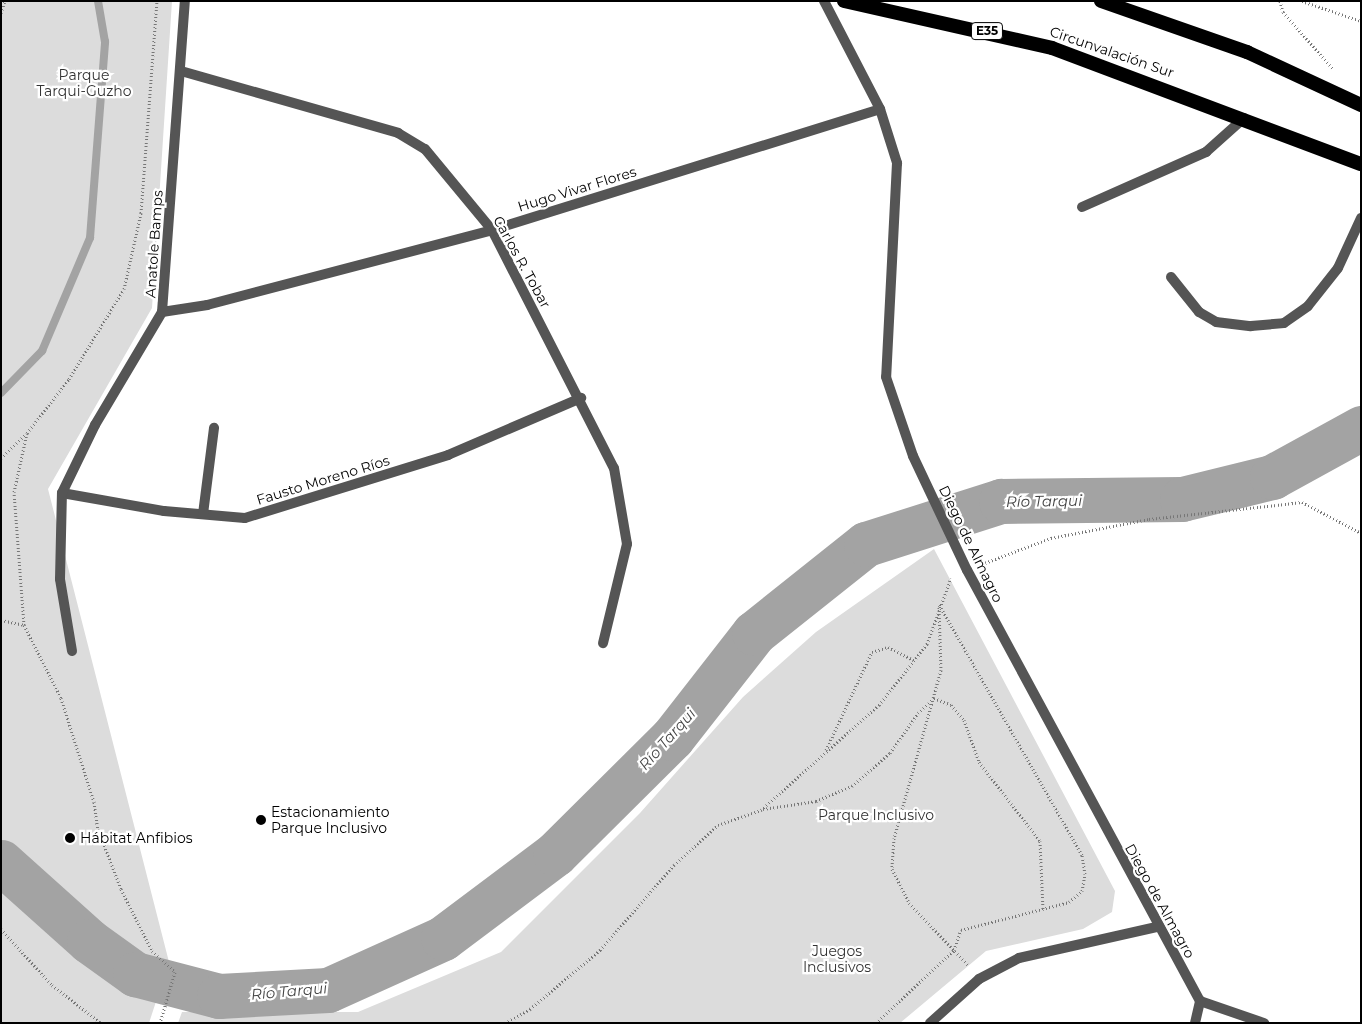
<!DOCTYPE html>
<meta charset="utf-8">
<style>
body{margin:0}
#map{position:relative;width:1362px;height:1024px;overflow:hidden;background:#fff;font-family:Montserrat,sans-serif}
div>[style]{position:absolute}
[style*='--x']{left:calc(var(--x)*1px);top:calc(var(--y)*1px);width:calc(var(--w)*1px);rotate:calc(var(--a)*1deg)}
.green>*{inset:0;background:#dcdcdc}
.stream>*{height:8px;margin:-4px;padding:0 4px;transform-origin:4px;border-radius:4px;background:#a3a3a3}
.river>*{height:45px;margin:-22.5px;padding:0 22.5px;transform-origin:22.5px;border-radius:22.5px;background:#a3a3a3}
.path>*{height:3px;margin-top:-1.5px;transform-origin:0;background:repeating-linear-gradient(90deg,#777 0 1px,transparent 0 3.5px)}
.service>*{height:10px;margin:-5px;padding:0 5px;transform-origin:5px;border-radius:5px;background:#555}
.minor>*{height:10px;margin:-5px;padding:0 5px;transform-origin:5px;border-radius:5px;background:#555}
.trunk>*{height:14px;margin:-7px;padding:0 7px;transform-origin:7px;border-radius:7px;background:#000}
.dots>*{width:14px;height:14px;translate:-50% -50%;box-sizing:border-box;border:2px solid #fff;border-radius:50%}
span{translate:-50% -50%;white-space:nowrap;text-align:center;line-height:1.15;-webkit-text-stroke:4.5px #fff;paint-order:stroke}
.shield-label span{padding:1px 4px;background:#fff;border:1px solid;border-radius:4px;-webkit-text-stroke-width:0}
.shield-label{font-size:12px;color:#000;font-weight:700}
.street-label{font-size:14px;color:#000}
.park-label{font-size:14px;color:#333}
.poi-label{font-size:14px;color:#000}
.left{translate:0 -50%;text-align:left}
.water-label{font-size:15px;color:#444;font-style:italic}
.frame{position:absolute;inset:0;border:2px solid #000;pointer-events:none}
</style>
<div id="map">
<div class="green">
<div style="clip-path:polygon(1px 1px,172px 1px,152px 308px,48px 489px,169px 962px,149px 1023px,1px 1023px)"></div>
<div style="clip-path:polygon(934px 549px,1115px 891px,1112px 912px,1083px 929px,986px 951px,900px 1023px,178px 1023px,182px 1012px,358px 1012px,501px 952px,640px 813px,743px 697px,816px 632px)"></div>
</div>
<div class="stream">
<div style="--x:1;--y:393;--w:59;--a:-45.7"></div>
<div style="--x:42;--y:351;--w:123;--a:-67"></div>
<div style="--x:90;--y:238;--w:197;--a:-85.6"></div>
<div style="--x:105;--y:42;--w:42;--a:-99.7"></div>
</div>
<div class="river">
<div style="--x:1;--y:862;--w:118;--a:41.9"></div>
<div style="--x:89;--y:941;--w:57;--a:35.7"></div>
<div style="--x:135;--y:974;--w:87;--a:14.7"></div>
<div style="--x:219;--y:996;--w:109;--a:-3.2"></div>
<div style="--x:328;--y:990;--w:126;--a:-24.3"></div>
<div style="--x:443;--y:938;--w:140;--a:-36.9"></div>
<div style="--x:555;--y:854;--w:165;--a:-44.8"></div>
<div style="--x:672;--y:738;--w:133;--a:-52"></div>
<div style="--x:754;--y:633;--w:143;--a:-38.5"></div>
<div style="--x:866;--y:544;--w:142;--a:-17.7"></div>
<div style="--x:1001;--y:501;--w:181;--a:-0.6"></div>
<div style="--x:1182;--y:499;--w:93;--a:-13.7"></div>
<div style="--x:1272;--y:477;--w:102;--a:-28.8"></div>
</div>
<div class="path">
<div style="--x:1280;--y:1;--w:11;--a:75"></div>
<div style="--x:1283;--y:12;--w:76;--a:48.7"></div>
<div style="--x:1302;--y:1;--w:62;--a:18.7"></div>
<div style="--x:1;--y:13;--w:13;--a:-72"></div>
<div style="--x:1;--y:458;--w:35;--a:-44"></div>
<div style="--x:982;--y:564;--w:74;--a:-20.6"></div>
<div style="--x:1051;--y:538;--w:100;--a:-11"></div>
<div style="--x:1149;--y:519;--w:154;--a:-6.3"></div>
<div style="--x:1302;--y:502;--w:67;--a:27.7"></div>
<div style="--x:939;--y:607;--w:63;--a:88.2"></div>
<div style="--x:941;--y:670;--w:174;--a:105.6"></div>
<div style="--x:894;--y:838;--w:31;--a:94"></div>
<div style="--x:892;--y:869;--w:38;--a:63"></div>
<div style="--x:909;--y:903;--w:87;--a:46.4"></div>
<div style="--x:1;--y:620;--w:24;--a:12"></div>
<div style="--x:24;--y:625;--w:82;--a:63.1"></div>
<div style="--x:61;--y:698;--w:109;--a:72.4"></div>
<div style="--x:94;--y:802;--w:27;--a:82"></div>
<div style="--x:98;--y:829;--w:64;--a:69"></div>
<div style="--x:121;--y:889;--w:69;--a:63.4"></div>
<div style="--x:152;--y:951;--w:31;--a:42"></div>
<div style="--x:175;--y:972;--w:53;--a:106.4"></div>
<div style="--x:24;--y:625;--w:133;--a:-94.3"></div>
<div style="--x:14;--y:492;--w:60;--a:-77.6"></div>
<div style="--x:27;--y:433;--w:68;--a:-52.1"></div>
<div style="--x:69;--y:379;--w:105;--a:-58.6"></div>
<div style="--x:124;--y:289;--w:78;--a:-77.4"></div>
<div style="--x:141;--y:213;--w:213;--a:-85.7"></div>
<div style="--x:826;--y:750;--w:108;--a:-64.9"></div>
<div style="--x:872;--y:652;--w:17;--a:-17"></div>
<div style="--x:888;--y:647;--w:31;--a:27"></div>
<div style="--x:763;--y:809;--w:54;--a:-8.6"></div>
<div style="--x:816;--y:801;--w:39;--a:-23"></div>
<div style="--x:852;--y:786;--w:50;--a:-41"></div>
<div style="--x:890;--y:753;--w:49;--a:-55"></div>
<div style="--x:918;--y:713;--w:22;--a:-43"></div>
<div style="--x:934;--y:698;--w:18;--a:22"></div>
<div style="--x:951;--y:705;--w:20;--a:49"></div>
<div style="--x:964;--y:720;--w:45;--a:70.3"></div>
<div style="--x:979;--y:762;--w:100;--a:52.3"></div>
<div style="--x:1040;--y:841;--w:69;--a:87.5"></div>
<div style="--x:1;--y:929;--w:76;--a:47.7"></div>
<div style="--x:52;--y:985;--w:62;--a:37.8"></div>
<div style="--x:505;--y:1023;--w:29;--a:-29"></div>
<div style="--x:530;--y:1009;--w:92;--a:-40.1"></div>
<div style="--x:600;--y:950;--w:113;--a:-49"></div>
<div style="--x:674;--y:865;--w:59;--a:-42.3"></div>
<div style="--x:718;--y:825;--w:46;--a:-19.2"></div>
<div style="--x:761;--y:810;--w:158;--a:-41.7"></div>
<div style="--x:879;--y:705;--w:78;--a:-51.8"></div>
<div style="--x:927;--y:644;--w:70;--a:-70"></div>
<div style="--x:876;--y:1023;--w:107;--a:-43.1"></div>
<div style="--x:954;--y:950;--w:21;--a:-71"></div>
<div style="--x:961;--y:930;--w:112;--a:-14.5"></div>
<div style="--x:1069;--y:902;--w:17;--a:-40"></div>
<div style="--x:1082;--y:891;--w:17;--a:-80"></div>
<div style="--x:1085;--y:874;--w:19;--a:-99"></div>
<div style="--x:1082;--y:855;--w:289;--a:-119.7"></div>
</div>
<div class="service">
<div style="--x:1171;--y:277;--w:45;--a:51.3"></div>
<div style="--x:1199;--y:312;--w:20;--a:30"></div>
<div style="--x:1216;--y:322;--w:35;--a:7"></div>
<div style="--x:1251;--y:326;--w:33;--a:-5"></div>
<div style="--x:1284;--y:323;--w:29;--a:-35"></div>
<div style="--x:1308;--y:306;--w:48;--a:-51.7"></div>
<div style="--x:1338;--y:268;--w:55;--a:-65.3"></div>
</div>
<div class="minor">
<div style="--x:824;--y:1;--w:122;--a:62.6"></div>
<div style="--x:880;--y:109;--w:57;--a:72.5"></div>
<div style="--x:897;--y:163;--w:214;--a:92.9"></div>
<div style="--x:886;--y:377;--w:83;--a:71.1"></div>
<div style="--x:913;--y:456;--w:126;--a:64.7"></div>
<div style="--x:967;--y:570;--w:490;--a:61.6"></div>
<div style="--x:1200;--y:1001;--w:68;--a:19"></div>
<div style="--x:181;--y:71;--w:226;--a:15.9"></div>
<div style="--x:398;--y:133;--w:31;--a:31"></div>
<div style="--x:425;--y:149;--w:105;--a:50.4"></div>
<div style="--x:492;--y:230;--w:267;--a:62.9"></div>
<div style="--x:614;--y:468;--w:77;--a:80.3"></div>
<div style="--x:627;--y:544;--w:102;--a:103.6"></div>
<div style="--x:1082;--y:207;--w:136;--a:-23.9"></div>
<div style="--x:1206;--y:152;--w:51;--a:-41.8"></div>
<div style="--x:162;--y:312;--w:46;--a:-8.8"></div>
<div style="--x:207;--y:305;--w:295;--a:-14.7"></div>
<div style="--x:492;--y:230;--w:406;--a:-17.3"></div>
<div style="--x:62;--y:493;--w:104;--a:10"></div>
<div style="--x:164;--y:511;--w:81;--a:4.9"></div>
<div style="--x:245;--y:518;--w:213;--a:-17.2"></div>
<div style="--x:448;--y:455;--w:145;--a:-23.2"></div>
<div style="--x:203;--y:514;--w:87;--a:-82.7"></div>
<div style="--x:72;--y:651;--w:73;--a:-99.5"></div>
<div style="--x:60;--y:579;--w:86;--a:-88.7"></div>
<div style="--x:62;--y:493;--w:76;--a:-64.1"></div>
<div style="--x:95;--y:425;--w:131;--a:-59.3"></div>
<div style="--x:162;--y:312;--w:312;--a:-85.8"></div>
<div style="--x:930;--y:1023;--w:66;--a:-41.9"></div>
<div style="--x:979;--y:979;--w:45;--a:-27.7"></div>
<div style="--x:1019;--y:958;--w:141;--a:-12.7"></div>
<div style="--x:1195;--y:1023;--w:23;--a:-77"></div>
</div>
<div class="trunk">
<div style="--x:844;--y:1;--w:213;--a:12.7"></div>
<div style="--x:1052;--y:48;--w:330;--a:20.6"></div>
<div style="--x:1101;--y:1;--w:155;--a:19.3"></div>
<div style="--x:1247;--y:52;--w:126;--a:24.9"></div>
</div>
<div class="dots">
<div style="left:261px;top:820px;background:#000"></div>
<div style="left:70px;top:838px;background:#000"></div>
</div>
<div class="shield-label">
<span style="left:987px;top:31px">E35</span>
</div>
<div class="street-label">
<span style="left:1112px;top:52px;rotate:19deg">Circunvalación Sur</span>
<span style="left:577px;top:189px;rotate:-17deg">Hugo Vivar Flores</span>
<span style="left:154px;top:244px;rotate:-86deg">Anatole Bamps</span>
<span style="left:522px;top:262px;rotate:61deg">Carlos R. Tobar</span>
<span style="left:323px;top:480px;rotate:-17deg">Fausto Moreno Ríos</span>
<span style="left:971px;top:544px;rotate:64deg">Diego de Almagro</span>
<span style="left:1160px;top:901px;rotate:61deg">Diego de Almagro</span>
</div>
<div class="park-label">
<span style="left:84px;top:83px">Parque<br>Tarqui-Guzho</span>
<span style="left:876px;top:815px">Parque Inclusivo</span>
<span style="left:837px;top:959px">Juegos<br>Inclusivos</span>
</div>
<div class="poi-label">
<span class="left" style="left:271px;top:820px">Estacionamiento<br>Parque Inclusivo</span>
<span class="left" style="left:80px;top:838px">Hábitat Anfibios</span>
</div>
<div class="water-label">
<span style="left:1044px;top:501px;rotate:-1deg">Río Tarqui</span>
<span style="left:667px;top:739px;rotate:-48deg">Río Tarqui</span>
<span style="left:289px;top:991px;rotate:-5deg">Río Tarqui</span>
</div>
<div class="frame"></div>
</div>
